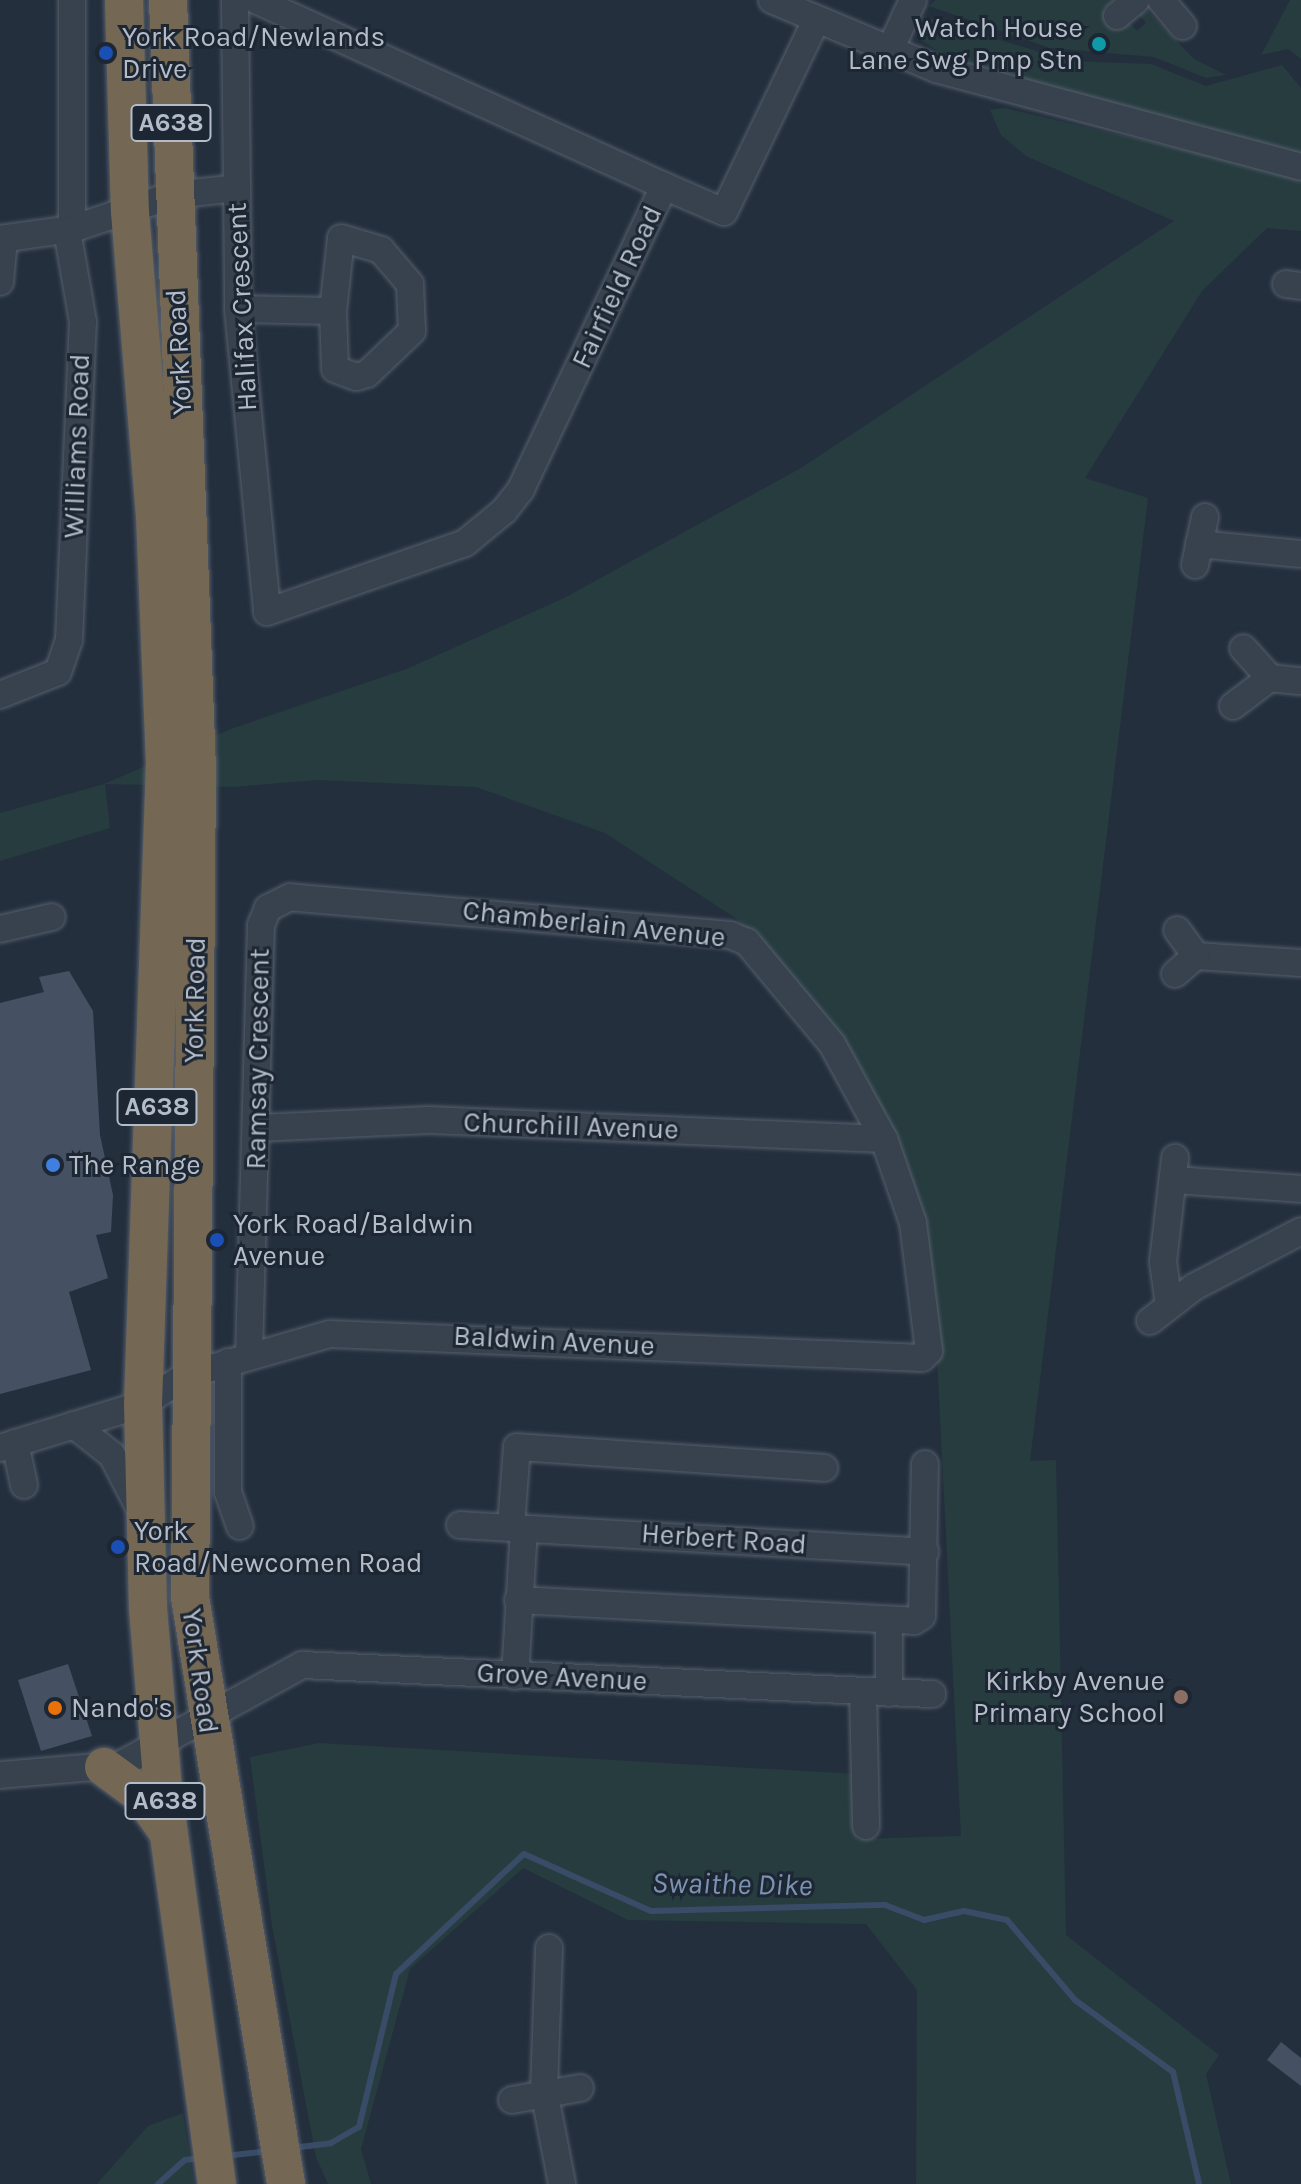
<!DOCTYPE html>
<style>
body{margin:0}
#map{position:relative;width:1301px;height:2184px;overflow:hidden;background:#242f3e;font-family:Karla,sans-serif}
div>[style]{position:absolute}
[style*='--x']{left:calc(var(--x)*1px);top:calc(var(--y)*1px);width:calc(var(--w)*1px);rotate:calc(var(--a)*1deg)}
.green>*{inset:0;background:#263c3f}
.stream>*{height:6px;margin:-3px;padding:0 3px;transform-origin:3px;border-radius:3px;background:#394c67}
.building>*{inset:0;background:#455162}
.roads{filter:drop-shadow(0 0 2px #565f6c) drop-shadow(0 0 2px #565f6c)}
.minor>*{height:26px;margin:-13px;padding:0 13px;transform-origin:13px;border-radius:13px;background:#38414e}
.highway>*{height:38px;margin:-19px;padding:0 19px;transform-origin:19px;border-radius:19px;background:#746855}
.dots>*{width:22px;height:22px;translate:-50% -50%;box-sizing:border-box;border:4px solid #1d2633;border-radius:50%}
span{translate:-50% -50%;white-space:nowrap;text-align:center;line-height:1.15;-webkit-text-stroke:6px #1d2633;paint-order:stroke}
.shield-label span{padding:2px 6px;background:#1d2633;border:2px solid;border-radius:6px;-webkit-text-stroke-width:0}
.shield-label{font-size:26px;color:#b4bcc9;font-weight:700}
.poi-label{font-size:28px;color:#b4bcc9}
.right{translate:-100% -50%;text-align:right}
.left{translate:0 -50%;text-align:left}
.street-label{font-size:28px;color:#b4bcc9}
.water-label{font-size:30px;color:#7c92b1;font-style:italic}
</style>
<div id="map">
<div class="green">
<div style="clip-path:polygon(935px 0,1113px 0,1103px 9px,1121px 29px,1129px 22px,1137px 31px,1146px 23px,1138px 14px,1148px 11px,1194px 59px,1226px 75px,1206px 78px,1154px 57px,1050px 48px,929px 6px)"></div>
<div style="clip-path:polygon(1290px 0,1301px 0,1301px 59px,1288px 49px,1261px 55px)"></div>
<div style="clip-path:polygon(922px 16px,1069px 61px,1151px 64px,1206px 86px,1282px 65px,1301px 88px,1301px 231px,1267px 228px,1202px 291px,1085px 478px,1148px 498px,1030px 1461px,1056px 1460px,1066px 1935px,1219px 2055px,1206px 2074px,1231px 2184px,916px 2184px,917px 1990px,866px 1924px,628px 1920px,523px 1868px,410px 1969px,361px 2149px,371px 2184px,328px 2184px,316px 2157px,272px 1926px,250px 1757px,319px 1743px,855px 1774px,857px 1839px,961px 1836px,937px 1357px,884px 1139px,737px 919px,605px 833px,476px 787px,316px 780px,233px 787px,105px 784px,110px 828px,0 861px,0 813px,104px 784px,231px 729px,409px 668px,564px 598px,801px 468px,1174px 221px,1026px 156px,1001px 135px,990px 110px,1004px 108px,1245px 164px,1262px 147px,947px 57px,921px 40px)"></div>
<div style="clip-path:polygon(183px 2113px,194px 2184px,97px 2184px,148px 2126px)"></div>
</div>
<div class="stream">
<div style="--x:292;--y:2148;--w:39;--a:-7"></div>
<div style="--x:331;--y:2143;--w:32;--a:-30"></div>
<div style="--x:359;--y:2127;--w:157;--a:-76.4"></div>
<div style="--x:396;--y:1974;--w:175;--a:-43.2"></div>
<div style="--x:524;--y:1854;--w:139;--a:24.2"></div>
<div style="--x:651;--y:1911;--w:234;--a:-1.5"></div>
<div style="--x:885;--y:1905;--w:42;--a:21"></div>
<div style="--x:924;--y:1920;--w:41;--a:-12.7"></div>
<div style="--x:964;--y:1911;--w:44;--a:11.8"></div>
<div style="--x:1007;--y:1920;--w:105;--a:49.6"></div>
<div style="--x:1075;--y:2000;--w:122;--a:36.3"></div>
<div style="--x:1173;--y:2072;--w:115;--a:76.9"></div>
<div style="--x:225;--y:2156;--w:44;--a:-6.5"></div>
<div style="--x:158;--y:2184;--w:36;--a:-42"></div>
<div style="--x:185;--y:2160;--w:16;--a:-7"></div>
</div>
<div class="building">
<div style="clip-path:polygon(69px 971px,93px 1011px,100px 1135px,113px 1195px,111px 1232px,96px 1235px,108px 1278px,69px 1292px,91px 1370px,0 1394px,0 1003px,44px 992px,39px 977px)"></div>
<div style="clip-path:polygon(68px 1664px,92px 1736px,41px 1751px,18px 1680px)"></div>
<div style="clip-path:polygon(1281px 2042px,1301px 2058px,1301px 2086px,1267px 2060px)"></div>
</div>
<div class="roads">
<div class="minor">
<div style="--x:72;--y:0;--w:229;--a:90"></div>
<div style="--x:235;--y:0;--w:309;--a:89.4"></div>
<div style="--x:238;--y:309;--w:304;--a:84.5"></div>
<div style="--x:267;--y:612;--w:210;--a:-19.2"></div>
<div style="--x:465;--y:543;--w:50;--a:-39.4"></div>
<div style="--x:504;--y:511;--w:28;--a:-52"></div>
<div style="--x:521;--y:489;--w:335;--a:-64.7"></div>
<div style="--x:664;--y:186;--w:448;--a:-155.5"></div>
<div style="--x:772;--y:0;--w:178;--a:22.8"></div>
<div style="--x:936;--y:69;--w:378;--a:15"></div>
<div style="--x:1161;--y:0;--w:34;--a:50"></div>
<div style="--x:1117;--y:16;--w:25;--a:-40"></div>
<div style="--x:889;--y:52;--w:57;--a:-65.2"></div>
<div style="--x:664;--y:186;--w:65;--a:23.4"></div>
<div style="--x:724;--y:212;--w:212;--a:-64.3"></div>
<div style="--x:0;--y:239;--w:73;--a:-7.9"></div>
<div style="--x:72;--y:229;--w:107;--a:-18.6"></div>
<div style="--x:173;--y:195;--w:64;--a:-6.2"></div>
<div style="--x:0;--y:282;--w:43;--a:-84.7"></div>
<div style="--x:1286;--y:284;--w:15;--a:8"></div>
<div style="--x:238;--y:309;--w:95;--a:1.2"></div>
<div style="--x:333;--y:311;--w:73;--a:-83.7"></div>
<div style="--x:341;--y:238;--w:42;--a:16.7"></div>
<div style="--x:381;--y:250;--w:45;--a:49.5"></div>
<div style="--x:410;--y:284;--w:47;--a:87.6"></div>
<div style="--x:412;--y:331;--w:62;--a:136.3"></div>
<div style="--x:367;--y:374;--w:11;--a:165"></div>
<div style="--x:356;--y:377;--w:22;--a:-159"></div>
<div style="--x:335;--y:369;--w:58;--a:-92"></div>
<div style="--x:1199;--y:544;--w:102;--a:5.6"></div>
<div style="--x:1195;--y:565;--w:49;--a:-78.2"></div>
<div style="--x:1270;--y:678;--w:31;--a:6"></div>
<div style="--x:0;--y:695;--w:62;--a:-21.6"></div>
<div style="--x:58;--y:672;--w:34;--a:-71"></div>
<div style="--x:69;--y:640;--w:318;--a:-87.5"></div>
<div style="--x:83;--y:322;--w:93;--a:-99.9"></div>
<div style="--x:1233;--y:706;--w:46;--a:-37.1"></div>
<div style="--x:1270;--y:678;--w:40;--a:-132"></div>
<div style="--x:0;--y:929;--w:53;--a:-13"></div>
<div style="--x:1196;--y:956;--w:105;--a:3.8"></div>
<div style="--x:1175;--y:974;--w:28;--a:-41"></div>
<div style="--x:1196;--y:956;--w:32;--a:-126"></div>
<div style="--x:258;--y:1128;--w:171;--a:-2.7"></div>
<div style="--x:429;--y:1120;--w:455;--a:2.4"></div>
<div style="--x:1173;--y:1180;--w:128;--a:4"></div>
<div style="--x:1169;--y:1305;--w:43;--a:-97.9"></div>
<div style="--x:1163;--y:1262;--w:105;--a:-83.4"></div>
<div style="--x:1150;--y:1321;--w:56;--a:-37.7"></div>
<div style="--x:1194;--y:1287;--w:121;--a:-27.6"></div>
<div style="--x:228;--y:1362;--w:130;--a:90"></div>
<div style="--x:228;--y:1492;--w:36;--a:71"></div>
<div style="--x:74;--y:1425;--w:48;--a:38.3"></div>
<div style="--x:112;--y:1455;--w:63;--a:62.6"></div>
<div style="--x:15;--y:1443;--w:43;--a:77.9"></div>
<div style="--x:0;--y:1448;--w:150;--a:-17.1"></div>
<div style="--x:143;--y:1404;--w:53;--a:-33.4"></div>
<div style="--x:187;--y:1375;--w:149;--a:-16"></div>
<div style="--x:330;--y:1334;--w:592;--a:2.32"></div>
<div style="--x:922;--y:1358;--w:10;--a:-45"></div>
<div style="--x:929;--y:1351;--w:129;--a:-97.1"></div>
<div style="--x:913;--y:1223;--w:89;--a:-109"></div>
<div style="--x:884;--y:1139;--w:108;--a:-118.7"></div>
<div style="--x:832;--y:1044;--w:133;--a:-129.8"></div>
<div style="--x:747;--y:942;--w:18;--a:-158"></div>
<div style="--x:730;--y:935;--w:442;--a:-175.1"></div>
<div style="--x:290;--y:897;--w:25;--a:153"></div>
<div style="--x:268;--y:908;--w:18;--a:112"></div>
<div style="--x:261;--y:925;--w:430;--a:91.6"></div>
<div style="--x:460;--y:1525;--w:466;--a:3.3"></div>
<div style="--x:511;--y:1526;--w:79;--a:-85.7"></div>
<div style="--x:517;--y:1447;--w:308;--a:3.9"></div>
<div style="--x:518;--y:1600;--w:397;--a:3"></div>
<div style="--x:914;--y:1621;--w:9;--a:-32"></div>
<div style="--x:922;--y:1616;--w:152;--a:-88.9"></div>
<div style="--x:889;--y:1620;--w:73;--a:90"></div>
<div style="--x:515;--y:1676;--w:147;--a:-86.5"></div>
<div style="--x:863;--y:1692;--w:134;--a:88.7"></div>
<div style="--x:0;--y:1775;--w:120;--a:-4.8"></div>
<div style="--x:120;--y:1765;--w:208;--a:-28.8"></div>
<div style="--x:302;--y:1665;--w:631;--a:2.64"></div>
<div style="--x:549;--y:1948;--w:143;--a:92"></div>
<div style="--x:544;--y:2091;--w:95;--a:79"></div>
<div style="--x:512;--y:2100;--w:69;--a:-10"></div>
</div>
<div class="highway">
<div style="--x:124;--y:0;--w:212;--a:88.4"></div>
<div style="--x:130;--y:212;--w:304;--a:85.3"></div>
<div style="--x:155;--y:515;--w:247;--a:87.7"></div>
<div style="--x:165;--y:762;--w:642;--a:91.96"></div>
<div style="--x:143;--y:1404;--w:204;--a:88.6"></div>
<div style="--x:148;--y:1608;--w:184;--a:85.3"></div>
<div style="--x:163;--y:1791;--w:397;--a:82.2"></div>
<div style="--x:168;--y:0;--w:771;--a:87.84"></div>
<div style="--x:197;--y:770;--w:827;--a:90.48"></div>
<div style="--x:190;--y:1597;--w:595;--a:80.71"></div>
<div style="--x:104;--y:1767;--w:46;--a:36.1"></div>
<div style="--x:141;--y:1794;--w:43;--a:54.5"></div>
</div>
</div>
<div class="dots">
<div style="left:1099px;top:44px;background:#0f9aa8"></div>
<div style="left:106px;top:53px;background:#1a4fb4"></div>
<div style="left:53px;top:1165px;background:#3f7fe0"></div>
<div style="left:217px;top:1240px;background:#1a4fb4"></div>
<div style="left:118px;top:1547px;background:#1a4fb4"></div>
<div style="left:1181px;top:1697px;background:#8d6e63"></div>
<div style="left:55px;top:1708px;background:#e8710a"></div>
</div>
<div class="shield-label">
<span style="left:171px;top:123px">A638</span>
<span style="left:157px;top:1107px">A638</span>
<span style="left:165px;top:1801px">A638</span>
</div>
<div class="poi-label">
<span class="right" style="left:1083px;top:44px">Watch House<br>Lane Swg Pmp Stn</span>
<span class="left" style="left:122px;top:53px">York Road/Newlands<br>Drive</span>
<span class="left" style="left:69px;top:1165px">The Range</span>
<span class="left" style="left:233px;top:1240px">York Road/Baldwin<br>Avenue</span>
<span class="left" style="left:134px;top:1547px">York<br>Road/Newcomen Road</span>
<span class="right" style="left:1165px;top:1697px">Kirkby Avenue<br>Primary School</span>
<span class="left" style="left:71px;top:1708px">Nando's</span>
</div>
<div class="street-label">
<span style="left:617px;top:287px;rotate:-65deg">Fairfield Road</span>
<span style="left:242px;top:307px;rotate:-93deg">Halifax Crescent</span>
<span style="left:179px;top:352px;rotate:-93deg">York Road</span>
<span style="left:77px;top:446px;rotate:-88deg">Williams Road</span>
<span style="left:594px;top:924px;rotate:6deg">Chamberlain Avenue</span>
<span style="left:195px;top:1000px;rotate:-89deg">York Road</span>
<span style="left:258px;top:1059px;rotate:-89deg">Ramsay Crescent</span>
<span style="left:571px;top:1126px;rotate:2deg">Churchill Avenue</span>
<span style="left:554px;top:1341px;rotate:3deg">Baldwin Avenue</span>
<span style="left:724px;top:1539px;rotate:4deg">Herbert Road</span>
<span style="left:200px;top:1671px;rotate:82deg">York Road</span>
<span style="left:562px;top:1677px;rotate:3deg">Grove Avenue</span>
</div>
<div class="water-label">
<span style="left:732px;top:1884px;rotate:1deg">Swaithe Dike</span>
</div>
</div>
